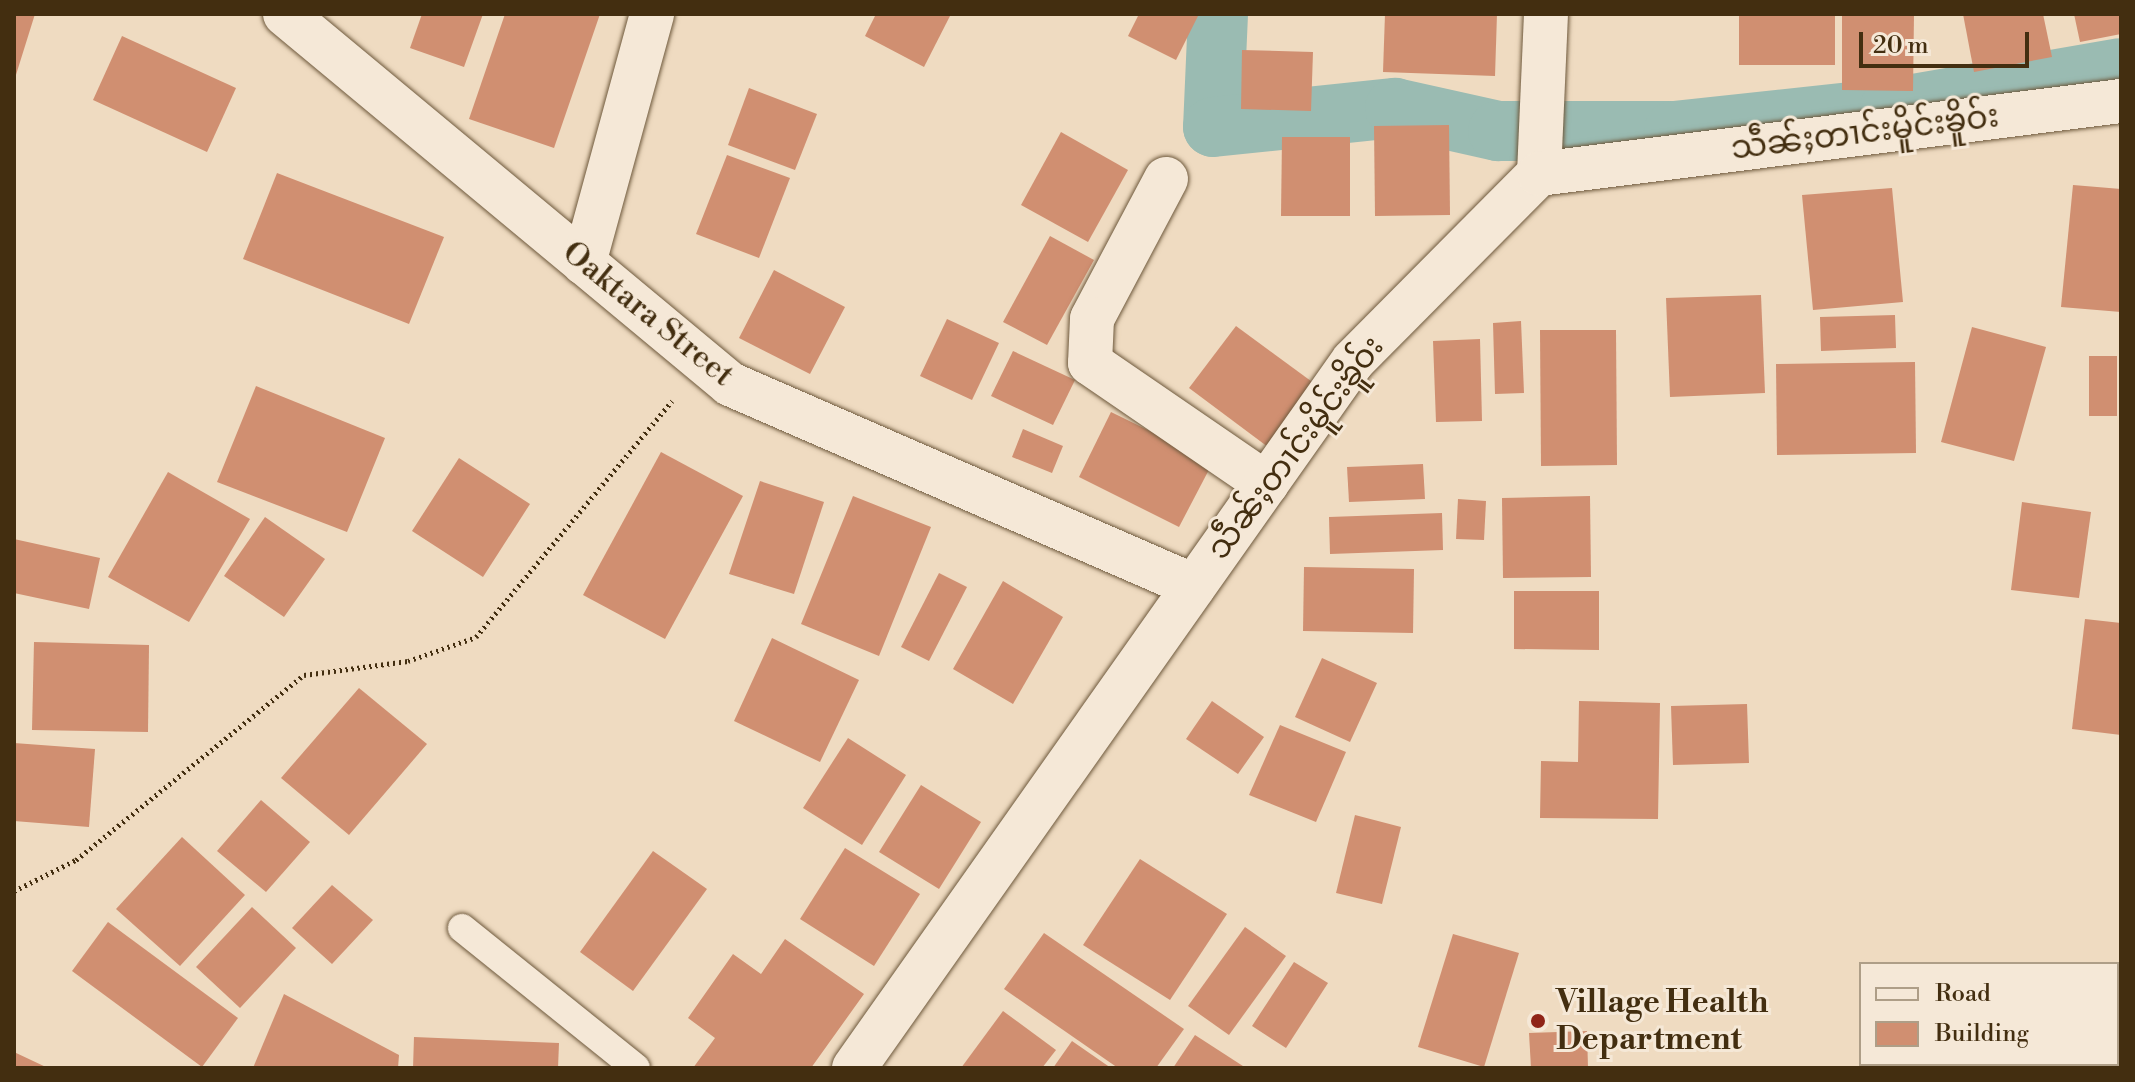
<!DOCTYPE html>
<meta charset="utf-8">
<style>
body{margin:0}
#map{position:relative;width:2135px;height:1082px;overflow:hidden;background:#efdbc1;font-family:"Libre Bodoni","Noto Sans Myanmar",serif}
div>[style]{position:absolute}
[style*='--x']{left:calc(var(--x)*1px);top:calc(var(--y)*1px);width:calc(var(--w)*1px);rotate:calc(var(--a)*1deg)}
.canal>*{height:60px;margin:-30px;padding:0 30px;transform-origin:30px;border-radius:30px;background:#9abbb2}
.building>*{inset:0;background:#d08f71}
.path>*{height:5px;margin-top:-2.5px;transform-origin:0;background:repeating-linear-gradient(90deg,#432e10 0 2px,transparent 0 6px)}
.roads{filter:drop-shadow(0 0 2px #6e593c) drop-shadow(0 0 2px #6e593c)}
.service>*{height:28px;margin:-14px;padding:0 14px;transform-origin:14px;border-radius:14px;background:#f5e8d7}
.minor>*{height:44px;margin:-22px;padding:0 22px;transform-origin:22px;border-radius:22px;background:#f5e8d7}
.dots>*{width:22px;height:22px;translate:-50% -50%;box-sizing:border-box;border:4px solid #f5e8d7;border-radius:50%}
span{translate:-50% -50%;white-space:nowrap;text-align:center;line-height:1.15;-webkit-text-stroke:6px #f5e8d7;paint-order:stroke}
.street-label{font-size:32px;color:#432e10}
.poi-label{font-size:32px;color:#432e10;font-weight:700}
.left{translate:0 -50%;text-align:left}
.frame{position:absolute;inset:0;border:16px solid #432e10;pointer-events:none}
.legend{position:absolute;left:1859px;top:962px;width:260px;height:104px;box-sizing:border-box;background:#f5e8d7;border:2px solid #ae9e87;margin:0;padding:10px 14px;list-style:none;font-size:24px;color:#432e10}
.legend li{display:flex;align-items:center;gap:16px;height:40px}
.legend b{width:40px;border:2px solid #ae9e87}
.scale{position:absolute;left:1859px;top:32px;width:170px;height:36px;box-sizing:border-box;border:4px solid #432e10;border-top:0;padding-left:10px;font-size:24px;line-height:28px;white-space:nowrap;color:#432e10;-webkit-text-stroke:6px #f5e8d7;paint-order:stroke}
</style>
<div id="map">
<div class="canal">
<div style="--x:1218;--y:14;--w:113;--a:92.5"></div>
<div style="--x:1213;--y:127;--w:183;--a:-6"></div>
<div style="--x:1395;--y:108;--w:106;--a:12.6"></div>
<div style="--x:1498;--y:131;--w:176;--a:0"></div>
<div style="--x:1674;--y:131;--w:217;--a:-6.1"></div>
<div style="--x:1890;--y:108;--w:234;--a:-9.8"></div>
</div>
<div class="building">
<div style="clip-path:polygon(14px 14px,35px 14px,15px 78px,14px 78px)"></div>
<div style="clip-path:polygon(422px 14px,483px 14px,464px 67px,410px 48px)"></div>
<div style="clip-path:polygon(505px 14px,600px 14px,554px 148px,469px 119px)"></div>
<div style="clip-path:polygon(876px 14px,951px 14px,924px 67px,865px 36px)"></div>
<div style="clip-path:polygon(1139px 14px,1199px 14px,1176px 60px,1128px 36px)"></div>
<div style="clip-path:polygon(1385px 14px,1497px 14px,1495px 76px,1383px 72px)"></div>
<div style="clip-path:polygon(1739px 14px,1835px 14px,1835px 65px,1739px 65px)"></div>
<div style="clip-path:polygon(1842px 14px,1914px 14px,1913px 91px,1842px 90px)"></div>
<div style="clip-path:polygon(1963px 14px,2043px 14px,2052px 57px,1974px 72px)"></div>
<div style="clip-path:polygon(2074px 14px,2121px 14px,2121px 34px,2080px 42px)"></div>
<div style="clip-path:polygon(122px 36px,236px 88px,207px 152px,93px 100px)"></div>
<div style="clip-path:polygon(1242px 50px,1313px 52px,1311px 111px,1241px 109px)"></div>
<div style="clip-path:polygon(749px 88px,817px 114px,795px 170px,728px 145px)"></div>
<div style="clip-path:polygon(1449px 125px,1450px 215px,1375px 216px,1374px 126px)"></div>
<div style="clip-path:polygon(1061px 132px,1128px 170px,1088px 242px,1021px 205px)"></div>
<div style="clip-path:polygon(1282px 137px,1350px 137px,1350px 216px,1281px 216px)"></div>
<div style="clip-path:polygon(727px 155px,790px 178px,759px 258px,696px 234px)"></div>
<div style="clip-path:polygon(277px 173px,444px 237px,409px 324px,243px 259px)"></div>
<div style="clip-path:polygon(2073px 185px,2121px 189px,2121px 312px,2061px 307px)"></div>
<div style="clip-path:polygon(1892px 188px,1903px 302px,1813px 310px,1802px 195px)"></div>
<div style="clip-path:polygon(1050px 236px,1094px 260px,1047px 345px,1003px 322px)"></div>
<div style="clip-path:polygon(774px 270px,845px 307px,810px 374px,739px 338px)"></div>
<div style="clip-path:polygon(1761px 295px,1765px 393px,1670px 397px,1666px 298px)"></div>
<div style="clip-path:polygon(1895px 315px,1896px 348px,1821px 351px,1820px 317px)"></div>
<div style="clip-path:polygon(947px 319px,999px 343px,972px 400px,920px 376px)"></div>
<div style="clip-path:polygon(1521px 321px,1524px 393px,1495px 394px,1493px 323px)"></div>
<div style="clip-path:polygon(1236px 326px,1315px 384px,1268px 447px,1189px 388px)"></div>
<div style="clip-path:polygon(1972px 327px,2046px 347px,2014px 461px,1941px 442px)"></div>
<div style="clip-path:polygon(1540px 330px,1616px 330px,1617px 465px,1541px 466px)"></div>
<div style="clip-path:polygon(1480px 339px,1482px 421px,1436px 422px,1433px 341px)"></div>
<div style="clip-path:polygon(1013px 351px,1075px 380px,1053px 425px,991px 396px)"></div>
<div style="clip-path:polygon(2089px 356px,2117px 356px,2117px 416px,2089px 416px)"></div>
<div style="clip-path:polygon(1915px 362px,1916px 453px,1777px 455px,1776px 364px)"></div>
<div style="clip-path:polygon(256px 386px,385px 438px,347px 532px,217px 482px)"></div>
<div style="clip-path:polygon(1111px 412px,1213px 462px,1179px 527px,1079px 477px)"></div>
<div style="clip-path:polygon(1023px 429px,1063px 446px,1052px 473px,1012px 457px)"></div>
<div style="clip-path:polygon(661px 452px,743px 496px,665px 639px,583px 595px)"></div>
<div style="clip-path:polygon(459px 458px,530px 504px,483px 577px,412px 531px)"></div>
<div style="clip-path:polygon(1423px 464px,1425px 499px,1349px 502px,1347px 467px)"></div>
<div style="clip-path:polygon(168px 472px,250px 519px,189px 622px,108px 577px)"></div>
<div style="clip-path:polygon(760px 481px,824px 502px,794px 594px,729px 574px)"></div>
<div style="clip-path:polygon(853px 496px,931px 527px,879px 656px,801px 624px)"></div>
<div style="clip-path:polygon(1590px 496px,1591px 577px,1503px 578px,1502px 498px)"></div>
<div style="clip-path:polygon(1458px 499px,1486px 501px,1484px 540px,1456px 539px)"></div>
<div style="clip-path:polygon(2022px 502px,2091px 512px,2079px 598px,2011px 590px)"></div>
<div style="clip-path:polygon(1442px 513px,1443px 550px,1330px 554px,1329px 517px)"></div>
<div style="clip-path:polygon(265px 517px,325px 559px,284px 617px,224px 576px)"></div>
<div style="clip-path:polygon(14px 539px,100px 558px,89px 609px,14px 593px)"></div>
<div style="clip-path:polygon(1304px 567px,1414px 569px,1413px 633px,1303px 631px)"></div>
<div style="clip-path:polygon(939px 573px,967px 587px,929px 661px,901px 647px)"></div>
<div style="clip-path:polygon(1003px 581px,1063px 617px,1013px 704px,953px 669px)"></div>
<div style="clip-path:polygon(1514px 591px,1599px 591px,1599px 650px,1514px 649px)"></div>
<div style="clip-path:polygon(2085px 619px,2121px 623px,2121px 735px,2072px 729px)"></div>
<div style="clip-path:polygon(772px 638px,859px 680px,820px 762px,734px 721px)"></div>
<div style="clip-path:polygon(34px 642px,149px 645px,148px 732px,32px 730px)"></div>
<div style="clip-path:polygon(1322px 658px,1377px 683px,1350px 742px,1295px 717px)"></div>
<div style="clip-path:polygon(359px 688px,427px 744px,349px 835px,281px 778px)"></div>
<div style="clip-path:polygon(1212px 701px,1264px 737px,1238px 774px,1186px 739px)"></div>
<div style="clip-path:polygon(1579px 701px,1660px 703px,1658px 819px,1540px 818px,1541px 761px,1578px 762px)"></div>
<div style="clip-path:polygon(1747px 704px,1749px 763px,1673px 765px,1671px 706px)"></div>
<div style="clip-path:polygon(1280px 725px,1346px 752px,1316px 822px,1249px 795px)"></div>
<div style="clip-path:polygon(848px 738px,906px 775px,862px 845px,803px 808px)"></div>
<div style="clip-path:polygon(14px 743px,95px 749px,89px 827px,14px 821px)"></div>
<div style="clip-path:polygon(921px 785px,981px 822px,939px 889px,879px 852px)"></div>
<div style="clip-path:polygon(261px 800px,310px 842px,266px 892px,217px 851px)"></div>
<div style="clip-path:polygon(1355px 815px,1401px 827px,1382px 904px,1336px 893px)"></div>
<div style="clip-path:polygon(182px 837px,245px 895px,180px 966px,116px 909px)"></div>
<div style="clip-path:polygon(845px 848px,920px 894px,874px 966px,800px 919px)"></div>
<div style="clip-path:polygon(653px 851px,707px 889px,633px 991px,580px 952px)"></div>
<div style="clip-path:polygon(1140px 859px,1227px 914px,1170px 1000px,1083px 945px)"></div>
<div style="clip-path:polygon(332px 885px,373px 920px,332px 964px,292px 928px)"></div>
<div style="clip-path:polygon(252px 907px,296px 948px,240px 1008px,196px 967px)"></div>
<div style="clip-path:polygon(108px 922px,238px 1018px,202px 1067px,72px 971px)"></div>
<div style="clip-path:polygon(1245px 927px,1286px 956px,1229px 1035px,1188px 1006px)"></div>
<div style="clip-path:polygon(1044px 933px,1184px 1029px,1156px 1068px,1118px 1068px,1004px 989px)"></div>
<div style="clip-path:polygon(1453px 934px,1519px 953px,1484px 1067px,1418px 1047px)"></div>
<div style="clip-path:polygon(785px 939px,864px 994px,811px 1068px,693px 1068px,715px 1038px,688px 1018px,733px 954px,761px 974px)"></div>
<div style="clip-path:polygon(1294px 962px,1328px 983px,1286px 1048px,1252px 1026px)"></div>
<div style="clip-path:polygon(284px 994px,399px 1055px,398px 1068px,253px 1068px)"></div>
<div style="clip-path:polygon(1003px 1011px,1056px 1050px,1042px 1068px,961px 1068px)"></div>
<div style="clip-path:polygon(1587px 1031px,1588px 1068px,1531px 1068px,1529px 1033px)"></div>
<div style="clip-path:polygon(1195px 1035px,1246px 1068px,1173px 1068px)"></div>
<div style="clip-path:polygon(414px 1037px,559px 1043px,558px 1068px,413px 1068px)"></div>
<div style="clip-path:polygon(1072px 1041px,1111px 1068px,1053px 1068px)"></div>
<div style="clip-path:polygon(14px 1052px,48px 1068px,14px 1068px)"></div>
<div style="clip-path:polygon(2055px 1064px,2101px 1064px,2053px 1068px)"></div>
</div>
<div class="path">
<div style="--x:14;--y:891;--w:69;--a:-26.6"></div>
<div style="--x:76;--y:860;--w:294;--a:-39.1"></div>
<div style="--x:304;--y:675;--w:105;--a:-7.7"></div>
<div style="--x:408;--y:661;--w:72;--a:-19.4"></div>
<div style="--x:476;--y:637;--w:307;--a:-50.3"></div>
</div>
<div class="roads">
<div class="service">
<div style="--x:462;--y:928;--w:223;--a:38.8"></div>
</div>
<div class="minor">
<div style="--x:285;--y:14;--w:579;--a:39.74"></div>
<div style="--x:730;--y:384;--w:506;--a:23.53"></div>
<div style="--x:1539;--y:174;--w:160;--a:-87.5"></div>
<div style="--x:1166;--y:179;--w:158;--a:117.9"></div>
<div style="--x:1092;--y:319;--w:44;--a:92.6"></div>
<div style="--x:1090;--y:363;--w:214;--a:34.4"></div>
<div style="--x:584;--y:263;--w:258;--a:-74.7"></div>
<div style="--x:854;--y:1068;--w:865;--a:-54.79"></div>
<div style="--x:1353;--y:361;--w:264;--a:-45.2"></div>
<div style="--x:1539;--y:174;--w:587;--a:-7.15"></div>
</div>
</div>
<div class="dots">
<div style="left:1538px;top:1021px;background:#8f2418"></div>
</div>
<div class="street-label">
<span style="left:1865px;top:133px;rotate:-7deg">သဵၼ်ႈတၢင်းမိူင်းၶိူဝ်း</span>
<span style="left:648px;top:314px;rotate:39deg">Oaktara Street</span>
<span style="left:1296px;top:448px;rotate:-53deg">သဵၼ်ႈတၢင်းမိူင်းၶိူဝ်း</span>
</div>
<div class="poi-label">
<span class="left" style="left:1556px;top:1021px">Village Health<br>Department</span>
</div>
<div class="frame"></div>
<ul class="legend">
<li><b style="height:10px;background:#f5e8d7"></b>Road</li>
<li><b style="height:22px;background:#d08f71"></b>Building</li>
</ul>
<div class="scale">20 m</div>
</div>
